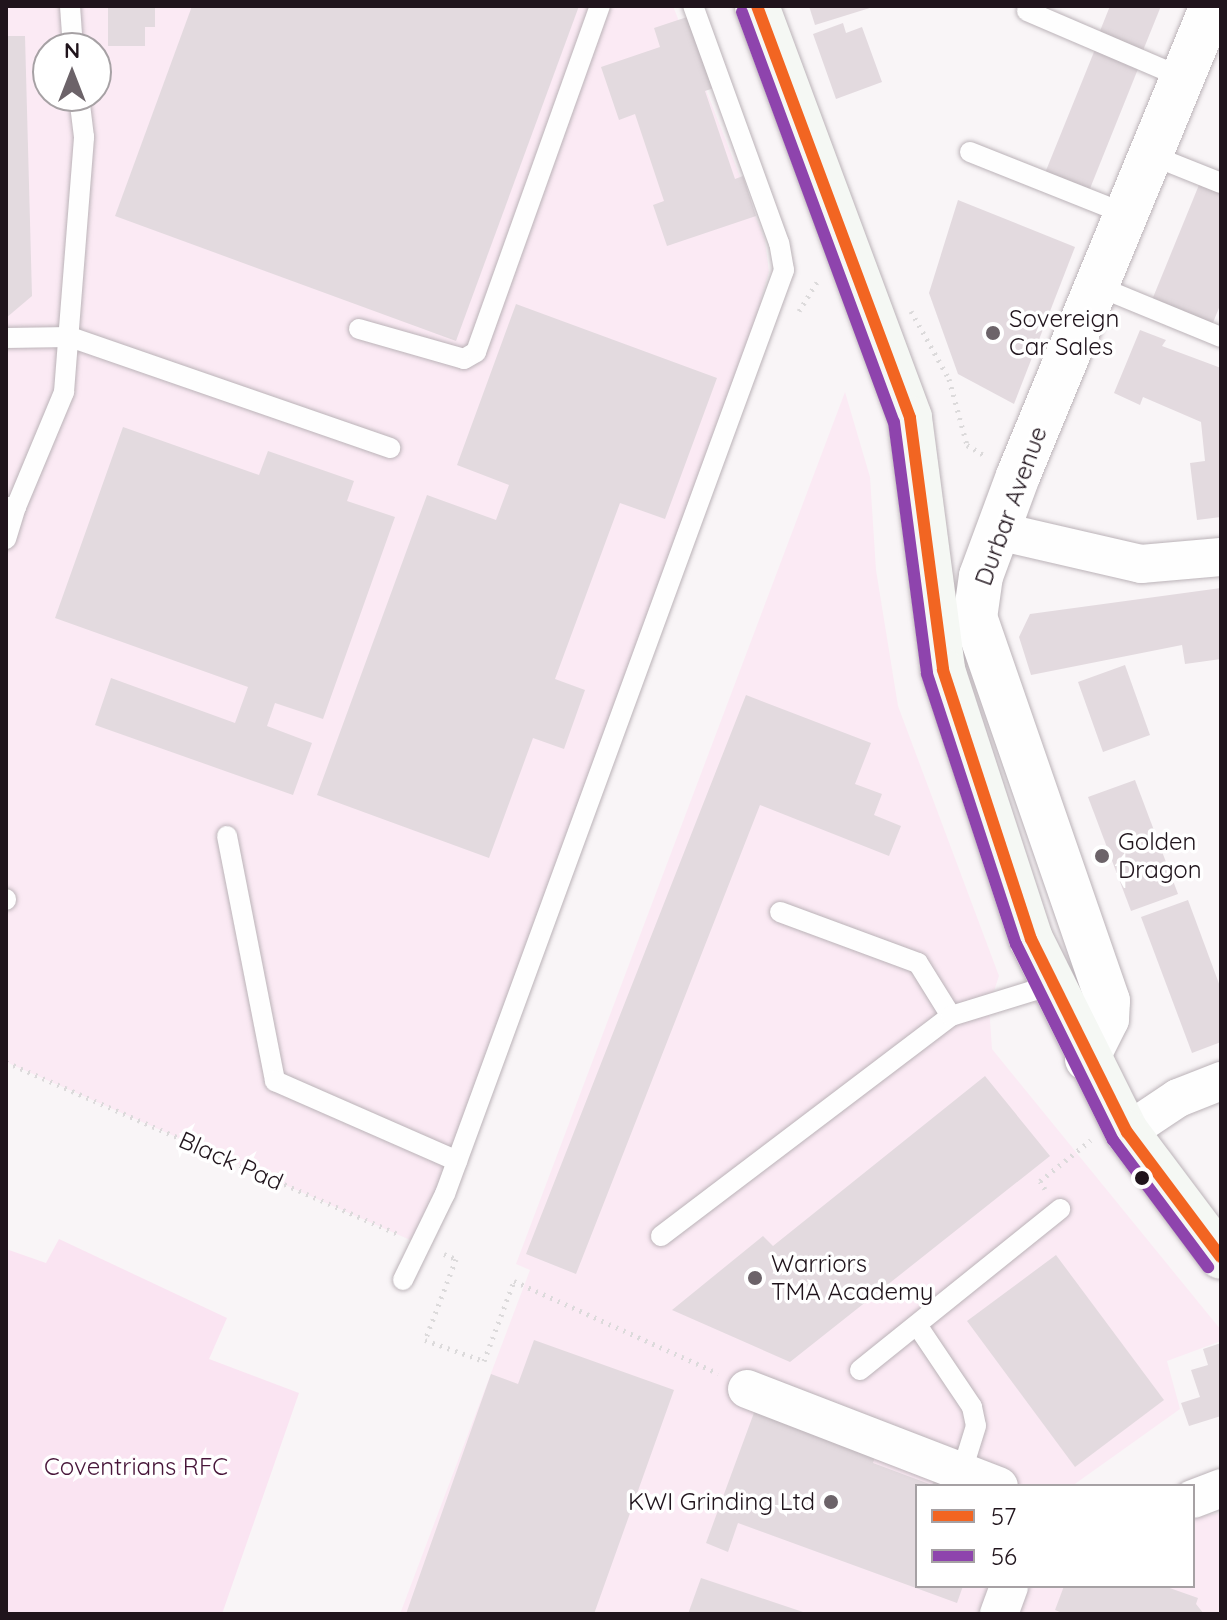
<!DOCTYPE html>
<style>
body{margin:0}
#map{position:relative;width:1227px;height:1620px;overflow:hidden;background:#f9f5f7;font-family:Quicksand,sans-serif}
div>[style]{position:absolute}
[style*='--x']{left:calc(var(--x)*1px);top:calc(var(--y)*1px);width:calc(var(--w)*1px);rotate:calc(var(--a)*1deg)}
.built>*{inset:0;background:#fbeaf4}
.green>*{inset:0;background:#fae4f2}
.building>*{inset:0;background:#e3dadf}
.path>*{height:5px;margin-top:-2.5px;transform-origin:0;background:repeating-linear-gradient(90deg,#dcdadb 0 2px,transparent 0 8px)}
.roads{filter:drop-shadow(0 0 2px #bbb3b8) drop-shadow(0 0 2px #bbb3b8)}
.service>*{height:20px;margin:-10px;padding:0 10px;transform-origin:10px;border-radius:10px;background:#fefefe}
.minor>*{height:38px;margin:-19px;padding:0 19px;transform-origin:19px;border-radius:19px;background:#fefefe}
.tertiary>*{height:44px;margin:-22px;padding:0 22px;transform-origin:22px;border-radius:22px;background:#fefefe}
.secondary>*{height:44px;margin:-22px;padding:0 22px;transform-origin:22px;border-radius:22px;background:#f5f8f4}
.bus-1>*{height:12px;margin:-6px;padding:0 6px;transform-origin:6px;border-radius:6px;background:#f26522}
.bus-2>*{height:12px;margin:-6px;padding:0 6px;transform-origin:6px;border-radius:6px;background:#8e44ad}
.dots>*{width:22px;height:22px;translate:-50% -50%;box-sizing:border-box;border:4px solid #fff;border-radius:50%}
span{translate:-50% -50%;white-space:nowrap;text-align:center;line-height:1.15;-webkit-text-stroke:7px #fff;paint-order:stroke}
.poi-label{font-size:24px;color:#20141c}
.left{translate:0 -50%;text-align:left}
.right{translate:-100% -50%;text-align:right}
.street-label{font-size:24px;color:#20141c}
.park-label{font-size:24px;color:#471539}
.frame{position:absolute;inset:0;border:8px solid #20141c;pointer-events:none}
.legend{position:absolute;left:915px;top:1484px;width:280px;height:104px;box-sizing:border-box;background:#fff;border:2px solid #a6a1a4;margin:0;padding:10px 14px;list-style:none;font-size:24px;color:#20141c}
.legend li{display:flex;align-items:center;gap:16px;height:40px}
.legend b{width:40px;border:2px solid #a6a1a4}
.north{position:absolute;left:32px;top:32px;width:80px;height:80px;box-sizing:border-box;background:#fff;border:2px solid #a6a1a4;border-radius:50%;rotate:0deg;font-size:22px;font-weight:700;line-height:32px;text-align:center;color:#20141c}
.north::after{content:'';display:block;margin:auto;width:28px;height:36px;background:#6c6369;clip-path:polygon(50% 0,100% 100%,50% 72%,0 100%)}
</style>
<div id="map">
<div class="built">
<div style="clip-path:polygon(evenodd,6px 6px,673px 6px,765px 240px,769px 272px,761px 299px,769px 314px,424px 1246px,6px 1062px,6px 6px,48px 48px,96px 48px,96px 96px,48px 96px,48px 48px)"></div>
<div style="clip-path:polygon(845px 392px,870px 477px,876px 570px,898px 706px,999px 976px,989px 1006px,992px 1049px,1221px 1330px,1221px 1341px,1167px 1361px,1180px 1409px,1072px 1486px,917px 1486px,917px 1586px,1193px 1586px,1193px 1517px,1220px 1513px,1221px 1614px,400px 1614px,530px 1270px,516px 1264px)"></div>
</div>
<div class="green">
<div style="clip-path:polygon(59px 1239px,227px 1318px,209px 1359px,299px 1393px,222px 1614px,6px 1614px,6px 1249px,46px 1263px)"></div>
</div>
<div class="building">
<div style="clip-path:polygon(108px 6px,155px 6px,155px 27px,145px 27px,145px 46px,108px 46px)"></div>
<div style="clip-path:polygon(192px 6px,579px 6px,456px 341px,115px 216px)"></div>
<div style="clip-path:polygon(809px 6px,873px 6px,873px 7px,815px 25px)"></div>
<div style="clip-path:polygon(1110px 6px,1161px 6px,1142px 53px,1098px 36px)"></div>
<div style="clip-path:polygon(690px 16px,714px 88px,705px 91px,735px 179px,743px 176px,756px 216px,667px 246px,653px 205px,664px 201px,635px 114px,619px 120px,601px 67px,660px 47px,654px 28px)"></div>
<div style="clip-path:polygon(843px 23px,846px 33px,862px 27px,882px 82px,836px 99px,813px 34px)"></div>
<div style="clip-path:polygon(6px 36px,25px 36px,32px 296px,6px 318px)"></div>
<div style="clip-path:polygon(1096px 47px,1140px 64px,1089px 191px,1045px 173px)"></div>
<div style="clip-path:polygon(1201px 180px,1221px 188px,1221px 303px,1212px 325px,1152px 300px)"></div>
<div style="clip-path:polygon(958px 200px,1075px 247px,1014px 404px,958px 374px,929px 293px)"></div>
<div style="clip-path:polygon(516px 304px,717px 378px,665px 519px,620px 503px,555px 679px,585px 690px,564px 749px,533px 738px,489px 858px,317px 795px,427px 495px,496px 520px,509px 485px,457px 465px)"></div>
<div style="clip-path:polygon(1140px 330px,1166px 340px,1162px 346px,1221px 368px,1221px 517px,1197px 520px,1190px 463px,1205px 461px,1201px 422px,1143px 397px,1140px 405px,1114px 393px)"></div>
<div style="clip-path:polygon(123px 427px,259px 475px,268px 451px,354px 481px,347px 501px,395px 517px,323px 719px,275px 703px,267px 726px,312px 743px,293px 795px,95px 725px,111px 678px,235px 723px,248px 687px,55px 618px)"></div>
<div style="clip-path:polygon(1221px 588px,1221px 659px,1185px 664px,1182px 645px,1031px 675px,1019px 637px,1030px 614px)"></div>
<div style="clip-path:polygon(1125px 665px,1150px 735px,1103px 752px,1078px 682px)"></div>
<div style="clip-path:polygon(746px 695px,871px 743px,855px 784px,882px 794px,874px 815px,901px 826px,889px 856px,760px 805px,576px 1274px,526px 1254px)"></div>
<div style="clip-path:polygon(1135px 780px,1178px 894px,1131px 911px,1088px 797px)"></div>
<div style="clip-path:polygon(1188px 900px,1221px 989px,1221px 1042px,1192px 1053px,1141px 917px)"></div>
<div style="clip-path:polygon(985px 1076px,1050px 1156px,790px 1362px,672px 1310px,763px 1236px,773px 1246px)"></div>
<div style="clip-path:polygon(1056px 1255px,1164px 1400px,1075px 1467px,967px 1321px)"></div>
<div style="clip-path:polygon(534px 1340px,674px 1390px,594px 1614px,406px 1614px,491px 1374px,518px 1384px)"></div>
<div style="clip-path:polygon(1221px 1343px,1221px 1416px,1189px 1426px,1181px 1403px,1200px 1397px,1191px 1370px,1208px 1365px,1203px 1349px)"></div>
<div style="clip-path:polygon(755px 1410px,876px 1453px,873px 1463px,932px 1485px,936px 1476px,962px 1486px,917px 1486px,917px 1586px,963px 1586px,957px 1603px,738px 1523px,728px 1552px,706px 1543px)"></div>
<div style="clip-path:polygon(701px 1578px,806px 1613px,806px 1614px,688px 1614px)"></div>
<div style="clip-path:polygon(1064px 1586px,1164px 1586px,1198px 1598px,1196px 1604px,1204px 1614px,1065px 1614px,1055px 1610px)"></div>
</div>
<div class="path">
<div style="--x:799;--y:311;--w:38;--a:-58"></div>
<div style="--x:911;--y:311;--w:78;--a:60.8"></div>
<div style="--x:949;--y:379;--w:68;--a:74.7"></div>
<div style="--x:967;--y:445;--w:23;--a:31"></div>
<div style="--x:6;--y:1062;--w:428;--a:23.7"></div>
<div style="--x:1045;--y:1189;--w:9;--a:-122"></div>
<div style="--x:1040;--y:1181;--w:65;--a:-38.8"></div>
<div style="--x:444;--y:1254;--w:13;--a:23"></div>
<div style="--x:456;--y:1259;--w:87;--a:110.9"></div>
<div style="--x:425;--y:1340;--w:63;--a:19.6"></div>
<div style="--x:484;--y:1361;--w:85;--a:-69.4"></div>
<div style="--x:514;--y:1281;--w:224;--a:24.3"></div>
</div>
<div class="roads">
<div class="service">
<div style="--x:70;--y:6;--w:42;--a:85.9"></div>
<div style="--x:1027;--y:11;--w:170;--a:23.2"></div>
<div style="--x:970;--y:152;--w:168;--a:21.7"></div>
<div style="--x:1151;--y:155;--w:75;--a:21.8"></div>
<div style="--x:1097;--y:286;--w:134;--a:22.4"></div>
<div style="--x:359;--y:329;--w:109;--a:15.9"></div>
<div style="--x:464;--y:359;--w:14;--a:-30"></div>
<div style="--x:476;--y:352;--w:368;--a:-70.3"></div>
<div style="--x:6;--y:338;--w:64;--a:-0.9"></div>
<div style="--x:70;--y:337;--w:339;--a:19.1"></div>
<div style="--x:6;--y:507;--w:10;--a:0"></div>
<div style="--x:16;--y:507;--w:125;--a:-67.3"></div>
<div style="--x:64;--y:392;--w:256;--a:-85.5"></div>
<div style="--x:84;--y:137;--w:41;--a:-97"></div>
<div style="--x:6;--y:539;--w:34;--a:-73"></div>
<div style="--x:227;--y:836;--w:250;--a:78.9"></div>
<div style="--x:275;--y:1081;--w:199;--a:23.7"></div>
<div style="--x:6;--y:899;--w:1;--a:90"></div>
<div style="--x:780;--y:912;--w:147;--a:20.3"></div>
<div style="--x:918;--y:963;--w:62;--a:58.1"></div>
<div style="--x:661;--y:1236;--w:364;--a:-37.2"></div>
<div style="--x:951;--y:1016;--w:106;--a:-17.1"></div>
<div style="--x:403;--y:1280;--w:96;--a:-64"></div>
<div style="--x:445;--y:1194;--w:984;--a:-69.85"></div>
<div style="--x:784;--y:270;--w:27;--a:-100"></div>
<div style="--x:779;--y:243;--w:252;--a:-109.9"></div>
<div style="--x:917;--y:1325;--w:99;--a:56.1"></div>
<div style="--x:972;--y:1407;--w:19;--a:78"></div>
<div style="--x:976;--y:1426;--w:47;--a:107.3"></div>
<div style="--x:860;--y:1370;--w:257;--a:-38.8"></div>
</div>
<div class="minor">
<div style="--x:998;--y:531;--w:147;--a:13"></div>
<div style="--x:1141;--y:564;--w:80;--a:-5"></div>
<div style="--x:1127;--y:1132;--w:61;--a:-33.7"></div>
<div style="--x:1178;--y:1098;--w:46;--a:-21.6"></div>
<div style="--x:747;--y:1389;--w:270;--a:21.1"></div>
<div style="--x:1193;--y:1499;--w:30;--a:-21"></div>
<div style="--x:999;--y:1614;--w:30;--a:-70"></div>
</div>
<div class="tertiary">
<div style="--x:1087;--y:1059;--w:45;--a:-63.4"></div>
<div style="--x:1107;--y:1019;--w:18;--a:-87"></div>
<div style="--x:1108;--y:1001;--w:405;--a:-109.1"></div>
<div style="--x:975;--y:618;--w:42;--a:-81.9"></div>
<div style="--x:981;--y:576;--w:107;--a:-69.7"></div>
<div style="--x:1018;--y:476;--w:508;--a:-67.57"></div>
</div>
<div class="secondary">
<div style="--x:757;--y:6;--w:439;--a:69.6"></div>
<div style="--x:910;--y:418;--w:254;--a:82.5"></div>
<div style="--x:943;--y:670;--w:283;--a:71.9"></div>
<div style="--x:1031;--y:939;--w:216;--a:63.6"></div>
<div style="--x:1127;--y:1132;--w:156;--a:53.1"></div>
</div>
</div>
<div class="bus-1">
<div style="--x:757;--y:6;--w:439;--a:69.6"></div>
<div style="--x:910;--y:418;--w:254;--a:82.5"></div>
<div style="--x:943;--y:670;--w:283;--a:71.9"></div>
<div style="--x:1031;--y:939;--w:216;--a:63.6"></div>
<div style="--x:1127;--y:1132;--w:156;--a:53.1"></div>
</div>
<div class="bus-2">
<div style="--x:742;--y:12;--w:437;--a:69.7"></div>
<div style="--x:894;--y:422;--w:254;--a:82.5"></div>
<div style="--x:927;--y:674;--w:284;--a:71.8"></div>
<div style="--x:1016;--y:944;--w:219;--a:63.7"></div>
<div style="--x:1113;--y:1140;--w:159;--a:53.2"></div>
</div>
<div class="dots">
<div style="left:993px;top:333px;background:#6c6369"></div>
<div style="left:1102px;top:856px;background:#6c6369"></div>
<div style="left:1142px;top:1178px;background:#20141c"></div>
<div style="left:755px;top:1278px;background:#6c6369"></div>
<div style="left:831px;top:1502px;background:#6c6369"></div>
</div>
<div class="poi-label">
<span class="left" style="left:1009px;top:333px">Sovereign<br>Car Sales</span>
<span class="left" style="left:1118px;top:856px">Golden<br>Dragon</span>
<span class="left" style="left:771px;top:1278px">Warriors<br>TMA Academy</span>
<span class="right" style="left:815px;top:1502px">KWI Grinding Ltd</span>
</div>
<div class="street-label">
<span style="left:1011px;top:506px;rotate:-70deg">Durbar Avenue</span>
<span style="left:231px;top:1161px;rotate:24deg">Black Pad</span>
</div>
<div class="park-label">
<span style="left:136px;top:1467px">Coventrians RFC</span>
</div>
<div class="frame"></div>
<ul class="legend">
<li><b style="height:10px;background:#f26522"></b>57</li>
<li><b style="height:10px;background:#8e44ad"></b>56</li>
</ul>
<div class="north">N</div>
</div>
